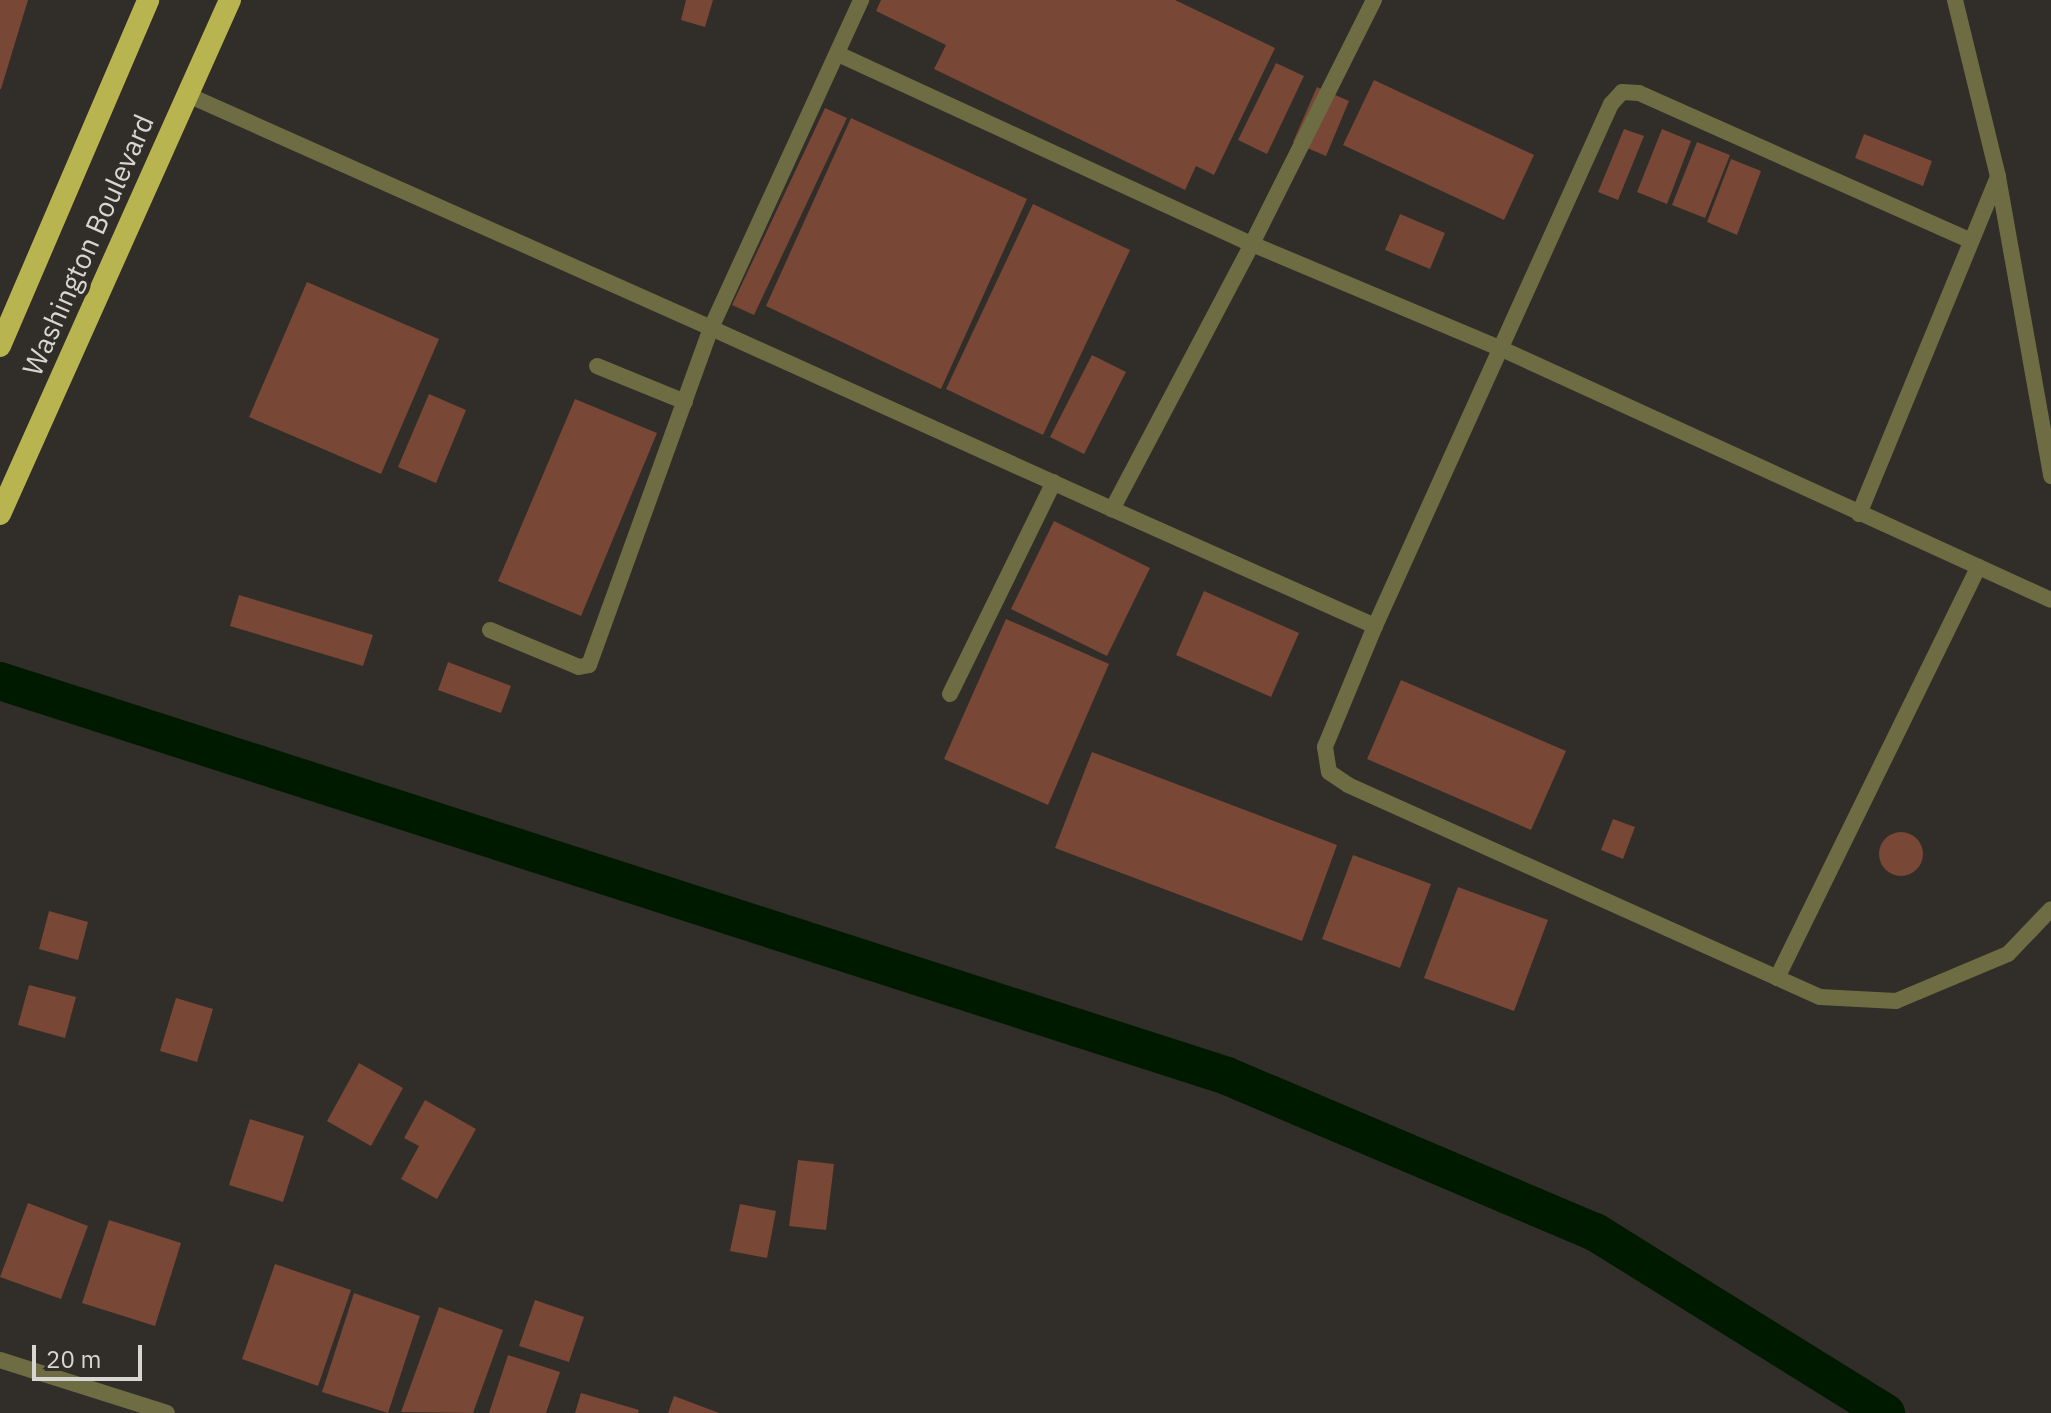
<!DOCTYPE html>
<style>
body{margin:0}
#map{position:relative;width:2051px;height:1413px;overflow:hidden;background:#312d28;font-family:"IBM Plex Sans",sans-serif}
div>[style]{position:absolute}
[style*='--x']{left:calc(var(--x)*1px);top:calc(var(--y)*1px);width:calc(var(--w)*1px);rotate:calc(var(--a)*1deg)}
.canal>*{height:38px;margin:-19px;padding:0 19px;transform-origin:19px;border-radius:19px;background:#001a00}
.building>*{inset:0;background:#784735}
.round{border-radius:50%}
.service>*{height:16px;margin:-8px;padding:0 8px;transform-origin:8px;border-radius:8px;background:#6d6c43}
.minor>*{height:16px;margin:-8px;padding:0 8px;transform-origin:8px;border-radius:8px;background:#6d6c43}
.trunk>*{height:22px;margin:-11px;padding:0 11px;transform-origin:11px;border-radius:11px;background:#b8b550}
span{translate:-50% -50%;white-space:nowrap;text-align:center;line-height:1.15;-webkit-text-stroke:8px #312d28;paint-order:stroke}
.street-label{font-size:28px;color:#d8d6d3}
.scale{position:absolute;left:32px;top:1345px;width:110px;height:36px;box-sizing:border-box;border:4px solid #d8d6d3;border-top:0;padding-left:10px;font-size:24px;line-height:28px;white-space:nowrap;color:#d8d6d3;-webkit-text-stroke:6px #312d28;paint-order:stroke}
</style>
<div id="map">
<div class="canal">
<div style="--x:0;--y:681;--w:1289;--a:17.84"></div>
<div style="--x:1227;--y:1076;--w:400;--a:23"></div>
<div style="--x:1595;--y:1232;--w:343;--a:31.9"></div>
</div>
<div class="building">
<div style="clip-path:polygon(0 0,28px 0,1px 89px,0 89px)"></div>
<div style="clip-path:polygon(686px 0,713px 0,705px 27px,681px 20px)"></div>
<div style="clip-path:polygon(881px 0,1175px 0,1275px 48px,1214px 175px,1196px 166px,1185px 190px,934px 69px,946px 45px,876px 11px)"></div>
<div style="clip-path:polygon(1276px 63px,1304px 76px,1267px 154px,1238px 140px)"></div>
<div style="clip-path:polygon(1374px 80px,1534px 155px,1504px 220px,1343px 145px)"></div>
<div style="clip-path:polygon(1317px 87px,1349px 101px,1326px 156px,1293px 142px)"></div>
<div style="clip-path:polygon(825px 108px,847px 118px,754px 315px,732px 305px)"></div>
<div style="clip-path:polygon(851px 118px,1027px 199px,941px 389px,766px 306px)"></div>
<div style="clip-path:polygon(1624px 129px,1644px 136px,1618px 200px,1598px 192px)"></div>
<div style="clip-path:polygon(1662px 129px,1691px 141px,1667px 204px,1637px 192px)"></div>
<div style="clip-path:polygon(1864px 134px,1932px 161px,1923px 186px,1855px 158px)"></div>
<div style="clip-path:polygon(1697px 142px,1730px 155px,1705px 218px,1672px 205px)"></div>
<div style="clip-path:polygon(1731px 159px,1761px 171px,1737px 235px,1707px 222px)"></div>
<div style="clip-path:polygon(1033px 204px,1130px 250px,1043px 435px,946px 389px)"></div>
<div style="clip-path:polygon(1400px 214px,1445px 233px,1430px 269px,1385px 250px)"></div>
<div style="clip-path:polygon(307px 282px,439px 339px,381px 474px,249px 417px)"></div>
<div style="clip-path:polygon(1092px 355px,1126px 372px,1084px 454px,1050px 437px)"></div>
<div style="clip-path:polygon(429px 394px,466px 410px,436px 483px,398px 467px)"></div>
<div style="clip-path:polygon(575px 399px,657px 433px,581px 616px,498px 581px)"></div>
<div style="clip-path:polygon(1054px 521px,1150px 568px,1107px 656px,1011px 609px)"></div>
<div style="clip-path:polygon(1204px 591px,1299px 633px,1271px 697px,1176px 655px)"></div>
<div style="clip-path:polygon(239px 595px,373px 635px,363px 666px,230px 626px)"></div>
<div style="clip-path:polygon(1006px 619px,1109px 664px,1048px 805px,944px 759px)"></div>
<div style="clip-path:polygon(448px 662px,511px 686px,501px 713px,438px 690px)"></div>
<div style="clip-path:polygon(1401px 680px,1566px 751px,1531px 830px,1367px 759px)"></div>
<div style="clip-path:polygon(1092px 752px,1337px 845px,1302px 941px,1055px 848px)"></div>
<div style="clip-path:polygon(1613px 819px,1635px 827px,1623px 859px,1601px 850px)"></div>
<div class="round" style="left:1879px;top:832px;width:44px;height:44px"></div>
<div style="clip-path:polygon(1353px 855px,1431px 884px,1400px 968px,1322px 939px)"></div>
<div style="clip-path:polygon(1458px 887px,1548px 920px,1514px 1011px,1424px 978px)"></div>
<div style="clip-path:polygon(49px 911px,88px 922px,78px 960px,39px 949px)"></div>
<div style="clip-path:polygon(29px 985px,76px 997px,65px 1038px,18px 1025px)"></div>
<div style="clip-path:polygon(176px 998px,213px 1009px,197px 1062px,160px 1051px)"></div>
<div style="clip-path:polygon(359px 1063px,403px 1088px,371px 1146px,327px 1121px)"></div>
<div style="clip-path:polygon(425px 1100px,476px 1129px,437px 1199px,401px 1179px,419px 1146px,404px 1138px)"></div>
<div style="clip-path:polygon(250px 1119px,304px 1136px,283px 1202px,229px 1185px)"></div>
<div style="clip-path:polygon(798px 1160px,834px 1164px,826px 1230px,789px 1226px)"></div>
<div style="clip-path:polygon(28px 1203px,88px 1226px,61px 1299px,0 1277px)"></div>
<div style="clip-path:polygon(740px 1204px,776px 1211px,767px 1258px,730px 1251px)"></div>
<div style="clip-path:polygon(109px 1220px,181px 1243px,155px 1326px,82px 1303px)"></div>
<div style="clip-path:polygon(275px 1264px,351px 1290px,318px 1386px,242px 1359px)"></div>
<div style="clip-path:polygon(354px 1293px,420px 1316px,388px 1413px,322px 1392px)"></div>
<div style="clip-path:polygon(535px 1300px,584px 1317px,569px 1362px,519px 1346px)"></div>
<div style="clip-path:polygon(439px 1307px,503px 1330px,473px 1413px,401px 1412px)"></div>
<div style="clip-path:polygon(508px 1355px,560px 1372px,546px 1413px,489px 1413px)"></div>
<div style="clip-path:polygon(581px 1393px,639px 1410px,638px 1413px,575px 1413px)"></div>
<div style="clip-path:polygon(674px 1396px,719px 1413px,668px 1413px)"></div>
</div>
<div class="service">
<div style="--x:1374;--y:0;--w:273;--a:116.6"></div>
<div style="--x:1252;--y:244;--w:273;--a:22.8"></div>
<div style="--x:1504;--y:350;--w:601;--a:24.56"></div>
<div style="--x:1955;--y:0;--w:182;--a:76.3"></div>
<div style="--x:1998;--y:177;--w:304;--a:79.9"></div>
<div style="--x:838;--y:54;--w:456;--a:24.7"></div>
<div style="--x:1252;--y:244;--w:300;--a:117.8"></div>
<div style="--x:1112;--y:509;--w:288;--a:24"></div>
<div style="--x:1375;--y:626;--w:131;--a:112.5"></div>
<div style="--x:1325;--y:747;--w:25;--a:81"></div>
<div style="--x:1329;--y:772;--w:23;--a:34"></div>
<div style="--x:1348;--y:785;--w:517;--a:24.19"></div>
<div style="--x:1820;--y:997;--w:76;--a:3"></div>
<div style="--x:1896;--y:1001;--w:121;--a:-22.8"></div>
<div style="--x:2008;--y:954;--w:62;--a:-46.3"></div>
<div style="--x:188;--y:95;--w:573;--a:24.01"></div>
<div style="--x:711;--y:328;--w:361;--a:-65.4"></div>
<div style="--x:597;--y:366;--w:95;--a:22.2"></div>
<div style="--x:1859;--y:514;--w:365;--a:-67.6"></div>
<div style="--x:1375;--y:626;--w:573;--a:-65.67"></div>
<div style="--x:1611;--y:104;--w:16;--a:-47"></div>
<div style="--x:1622;--y:92;--w:17;--a:3"></div>
<div style="--x:1639;--y:93;--w:361;--a:24"></div>
<div style="--x:490;--y:630;--w:96;--a:22.6"></div>
<div style="--x:579;--y:667;--w:10;--a:-11"></div>
<div style="--x:589;--y:665;--w:358;--a:-70.1"></div>
<div style="--x:711;--y:328;--w:440;--a:24.3"></div>
<div style="--x:950;--y:694;--w:236;--a:-63.9"></div>
<div style="--x:1777;--y:978;--w:458;--a:-63.9"></div>
</div>
<div class="minor">
<div style="--x:0;--y:1360;--w:175;--a:17.6"></div>
</div>
<div class="trunk">
<div style="--x:0;--y:346;--w:376;--a:-66.8"></div>
<div style="--x:0;--y:514;--w:563;--a:-65.89"></div>
</div>
<div class="street-label">
<span style="left:88px;top:245px;rotate:-66deg">Washington Boulevard</span>
</div>
<div class="scale">20 m</div>
</div>
